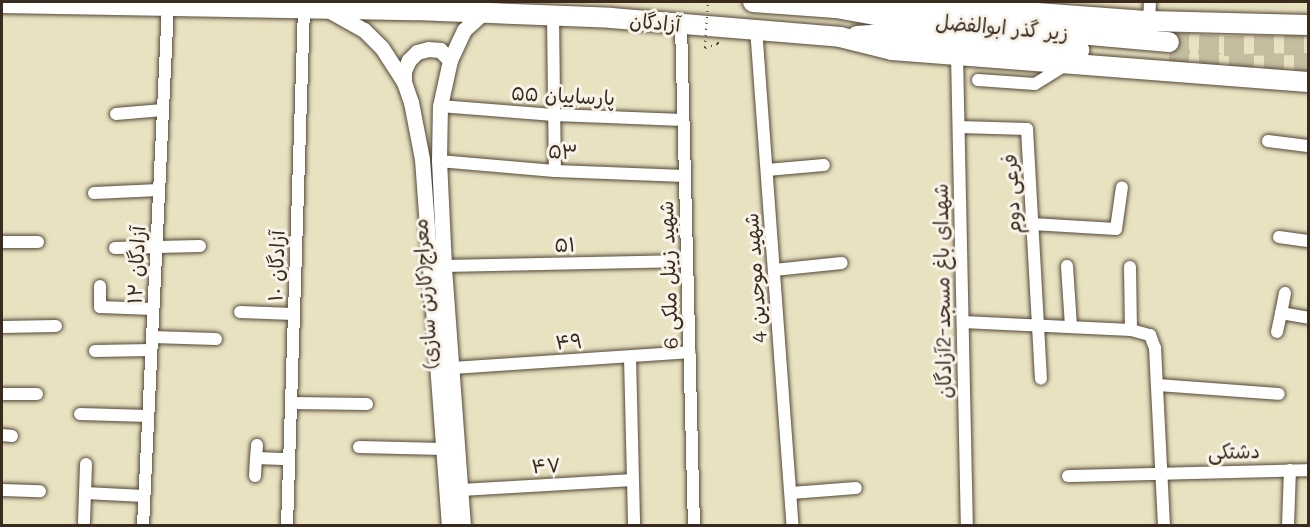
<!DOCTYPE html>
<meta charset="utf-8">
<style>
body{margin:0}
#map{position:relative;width:1310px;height:527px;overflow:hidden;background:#e8e2c1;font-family:Mali,"Playpen Sans Arabic",sans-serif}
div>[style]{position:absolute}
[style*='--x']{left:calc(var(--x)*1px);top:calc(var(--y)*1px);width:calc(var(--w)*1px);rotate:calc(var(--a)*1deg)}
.primary-tunnel>*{height:20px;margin-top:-10px;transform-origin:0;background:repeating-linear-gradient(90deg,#c5bda0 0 20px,transparent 0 30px)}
.path>*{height:2px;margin-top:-1px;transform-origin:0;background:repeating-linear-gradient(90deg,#554636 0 1.5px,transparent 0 6px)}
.roads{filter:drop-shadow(0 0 2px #554636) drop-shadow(0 0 2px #554636)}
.minor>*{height:12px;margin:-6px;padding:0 6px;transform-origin:6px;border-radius:6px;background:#fff}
.tertiary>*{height:15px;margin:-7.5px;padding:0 7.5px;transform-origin:7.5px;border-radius:7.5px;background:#fff}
.primary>*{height:20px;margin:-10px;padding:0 10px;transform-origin:10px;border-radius:10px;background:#fff}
.path-bridge>*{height:2px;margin-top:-1px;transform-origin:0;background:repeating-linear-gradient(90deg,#554636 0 1.5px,transparent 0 6px)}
span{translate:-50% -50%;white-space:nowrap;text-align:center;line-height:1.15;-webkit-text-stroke:6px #f7f3e8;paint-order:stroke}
.street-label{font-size:20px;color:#3b2a1e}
.frame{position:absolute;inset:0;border:3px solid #3b2a1e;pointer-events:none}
</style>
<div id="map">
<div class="primary-tunnel">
<div style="--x:1169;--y:42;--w:55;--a:4.2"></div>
<div style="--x:1224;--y:46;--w:84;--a:-0.7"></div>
<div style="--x:1169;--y:58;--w:65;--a:5.3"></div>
<div style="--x:1234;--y:64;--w:74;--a:-0.8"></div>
</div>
<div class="path">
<div style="--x:705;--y:48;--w:14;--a:-17"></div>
<div style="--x:718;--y:44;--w:3;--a:-90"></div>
<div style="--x:1308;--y:117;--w:2;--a:90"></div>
</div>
<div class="roads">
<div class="minor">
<div style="--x:553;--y:16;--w:155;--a:89.3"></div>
<div style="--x:1149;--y:21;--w:19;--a:-87"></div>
<div style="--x:681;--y:24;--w:502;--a:88.52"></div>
<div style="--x:756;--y:28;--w:499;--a:85.8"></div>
<div style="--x:957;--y:55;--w:471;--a:88.8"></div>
<div style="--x:978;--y:80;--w:57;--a:4"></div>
<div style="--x:1035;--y:84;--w:38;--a:-32"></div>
<div style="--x:440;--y:106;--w:114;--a:4.5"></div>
<div style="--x:554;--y:115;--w:129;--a:2.2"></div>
<div style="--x:116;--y:114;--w:47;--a:-4.9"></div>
<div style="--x:959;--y:127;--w:68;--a:1.7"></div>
<div style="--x:1027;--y:129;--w:250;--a:86.8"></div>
<div style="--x:1268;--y:141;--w:40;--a:7.1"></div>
<div style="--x:439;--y:161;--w:116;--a:4.9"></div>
<div style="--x:555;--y:171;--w:130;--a:2.2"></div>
<div style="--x:767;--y:170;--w:57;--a:-5"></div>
<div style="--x:94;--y:193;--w:65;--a:-2.6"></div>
<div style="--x:1032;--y:224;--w:84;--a:3.4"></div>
<div style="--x:1116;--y:229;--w:42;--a:-81.9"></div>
<div style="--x:1279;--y:237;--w:29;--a:8"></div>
<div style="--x:2;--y:242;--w:36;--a:0"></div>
<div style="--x:115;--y:248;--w:85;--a:-1.3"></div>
<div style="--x:444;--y:266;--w:243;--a:-1.2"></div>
<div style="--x:1067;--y:266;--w:61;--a:86.2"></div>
<div style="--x:1130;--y:267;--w:63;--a:89.1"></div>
<div style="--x:774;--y:270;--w:68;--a:-5.9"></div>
<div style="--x:100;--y:286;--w:21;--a:90"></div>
<div style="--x:100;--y:307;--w:53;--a:2.2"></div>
<div style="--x:1285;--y:293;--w:20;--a:101"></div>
<div style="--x:1281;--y:313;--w:27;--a:10"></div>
<div style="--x:240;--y:312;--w:54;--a:2.1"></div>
<div style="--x:963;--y:322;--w:168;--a:2.7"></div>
<div style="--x:1131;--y:330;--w:20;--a:15"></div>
<div style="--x:1150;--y:335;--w:14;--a:69"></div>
<div style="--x:1155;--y:348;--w:178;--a:87.1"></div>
<div style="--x:2;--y:327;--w:54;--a:-1.1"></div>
<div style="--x:1277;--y:332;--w:19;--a:-78"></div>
<div style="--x:152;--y:337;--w:64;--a:1.8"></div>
<div style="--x:95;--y:351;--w:56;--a:-1"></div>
<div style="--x:630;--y:357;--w:169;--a:88.6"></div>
<div style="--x:451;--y:368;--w:239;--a:-3.8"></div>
<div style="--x:1157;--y:385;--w:122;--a:4.2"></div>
<div style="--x:2;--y:394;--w:35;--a:0"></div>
<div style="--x:291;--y:403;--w:76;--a:0.8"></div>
<div style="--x:80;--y:414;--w:68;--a:1.7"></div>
<div style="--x:2;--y:435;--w:10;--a:6"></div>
<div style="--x:257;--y:445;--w:13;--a:94"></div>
<div style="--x:256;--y:458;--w:33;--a:2"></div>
<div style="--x:359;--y:447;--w:85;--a:1.3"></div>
<div style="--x:255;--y:476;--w:18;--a:-87"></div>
<div style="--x:1068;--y:476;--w:240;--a:-1.4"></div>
<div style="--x:2;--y:490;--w:38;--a:2"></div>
<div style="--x:461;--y:490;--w:172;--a:-3.3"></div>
<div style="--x:85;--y:493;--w:59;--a:2.9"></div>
<div style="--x:791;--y:493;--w:65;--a:-4.4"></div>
<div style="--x:84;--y:522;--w:58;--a:-88"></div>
<div style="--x:143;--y:526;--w:521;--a:-87.25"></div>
<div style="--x:287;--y:526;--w:518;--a:-88.12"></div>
<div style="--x:1288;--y:526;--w:56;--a:-88"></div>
</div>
<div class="tertiary">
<div style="--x:328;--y:10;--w:41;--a:29.1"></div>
<div style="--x:364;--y:30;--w:25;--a:45"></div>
<div style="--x:382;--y:48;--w:40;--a:57.1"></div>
<div style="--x:404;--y:82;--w:21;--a:71"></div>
<div style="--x:411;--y:102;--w:58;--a:79.1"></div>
<div style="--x:422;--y:159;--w:368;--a:85.8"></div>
<div style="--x:404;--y:82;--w:11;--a:-90"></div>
<div style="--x:404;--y:71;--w:12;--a:-66"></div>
<div style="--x:409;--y:60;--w:11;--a:-45"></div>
<div style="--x:417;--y:52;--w:11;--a:-15"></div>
<div style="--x:428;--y:49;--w:12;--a:5"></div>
<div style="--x:440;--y:50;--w:14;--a:45"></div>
<div style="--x:463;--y:526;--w:261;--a:-94.2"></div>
<div style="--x:444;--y:266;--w:105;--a:-92.7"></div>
<div style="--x:439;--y:161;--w:55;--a:-89"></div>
<div style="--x:440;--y:106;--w:47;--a:-77.7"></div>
<div style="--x:450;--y:60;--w:33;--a:-65"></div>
<div style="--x:464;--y:30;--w:25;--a:-42"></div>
</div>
<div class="primary">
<div style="--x:753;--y:2;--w:83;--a:4.1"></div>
<div style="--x:836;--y:8;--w:52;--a:10"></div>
<div style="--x:887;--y:17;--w:283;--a:5.1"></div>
<div style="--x:2;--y:3;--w:413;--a:1"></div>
<div style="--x:415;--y:10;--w:196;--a:2.3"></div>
<div style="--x:611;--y:18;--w:230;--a:4.7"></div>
<div style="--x:840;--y:37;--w:54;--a:14"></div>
<div style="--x:892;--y:50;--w:417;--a:4.4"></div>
<div style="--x:836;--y:8;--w:65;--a:-4.4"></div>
<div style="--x:901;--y:3;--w:249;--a:4.2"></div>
<div style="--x:1149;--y:21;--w:159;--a:1.4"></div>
<div style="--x:857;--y:36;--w:31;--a:-4"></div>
<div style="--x:888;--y:34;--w:192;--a:4.8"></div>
</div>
</div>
<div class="path-bridge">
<div style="--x:705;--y:48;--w:46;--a:-86.3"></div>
</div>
<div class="street-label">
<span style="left:655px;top:22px;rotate:5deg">آزادگان</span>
<span style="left:1002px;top:27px;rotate:5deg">زیر گذر ابوالفضل</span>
<span style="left:563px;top:95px;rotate:3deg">پارساییان ۵۵</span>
<span style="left:563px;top:151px;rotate:3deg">۵۳</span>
<span style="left:1011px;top:194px;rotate:-93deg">فرعی دوم</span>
<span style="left:565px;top:244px;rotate:-1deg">۵۱</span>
<span style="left:136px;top:265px;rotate:-87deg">۱۲ آزادگان</span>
<span style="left:276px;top:266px;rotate:-88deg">۱۰ آزادگان</span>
<span style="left:668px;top:275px;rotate:-92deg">6 شهید زینل ملکی</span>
<span style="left:755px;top:278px;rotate:-94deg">4 شهید موحدین</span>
<span style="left:942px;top:291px;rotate:-91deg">شهدای‌ باغ مسجد-2آزادگان</span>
<span style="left:425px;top:294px;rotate:-94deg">معراج(کارتن سازی)</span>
<span style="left:569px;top:341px;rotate:-4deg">۴۹</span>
<span style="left:1234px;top:451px;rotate:-1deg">دشتکی</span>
<span style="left:546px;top:465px;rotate:-3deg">۴۷</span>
</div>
<div class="frame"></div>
</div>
